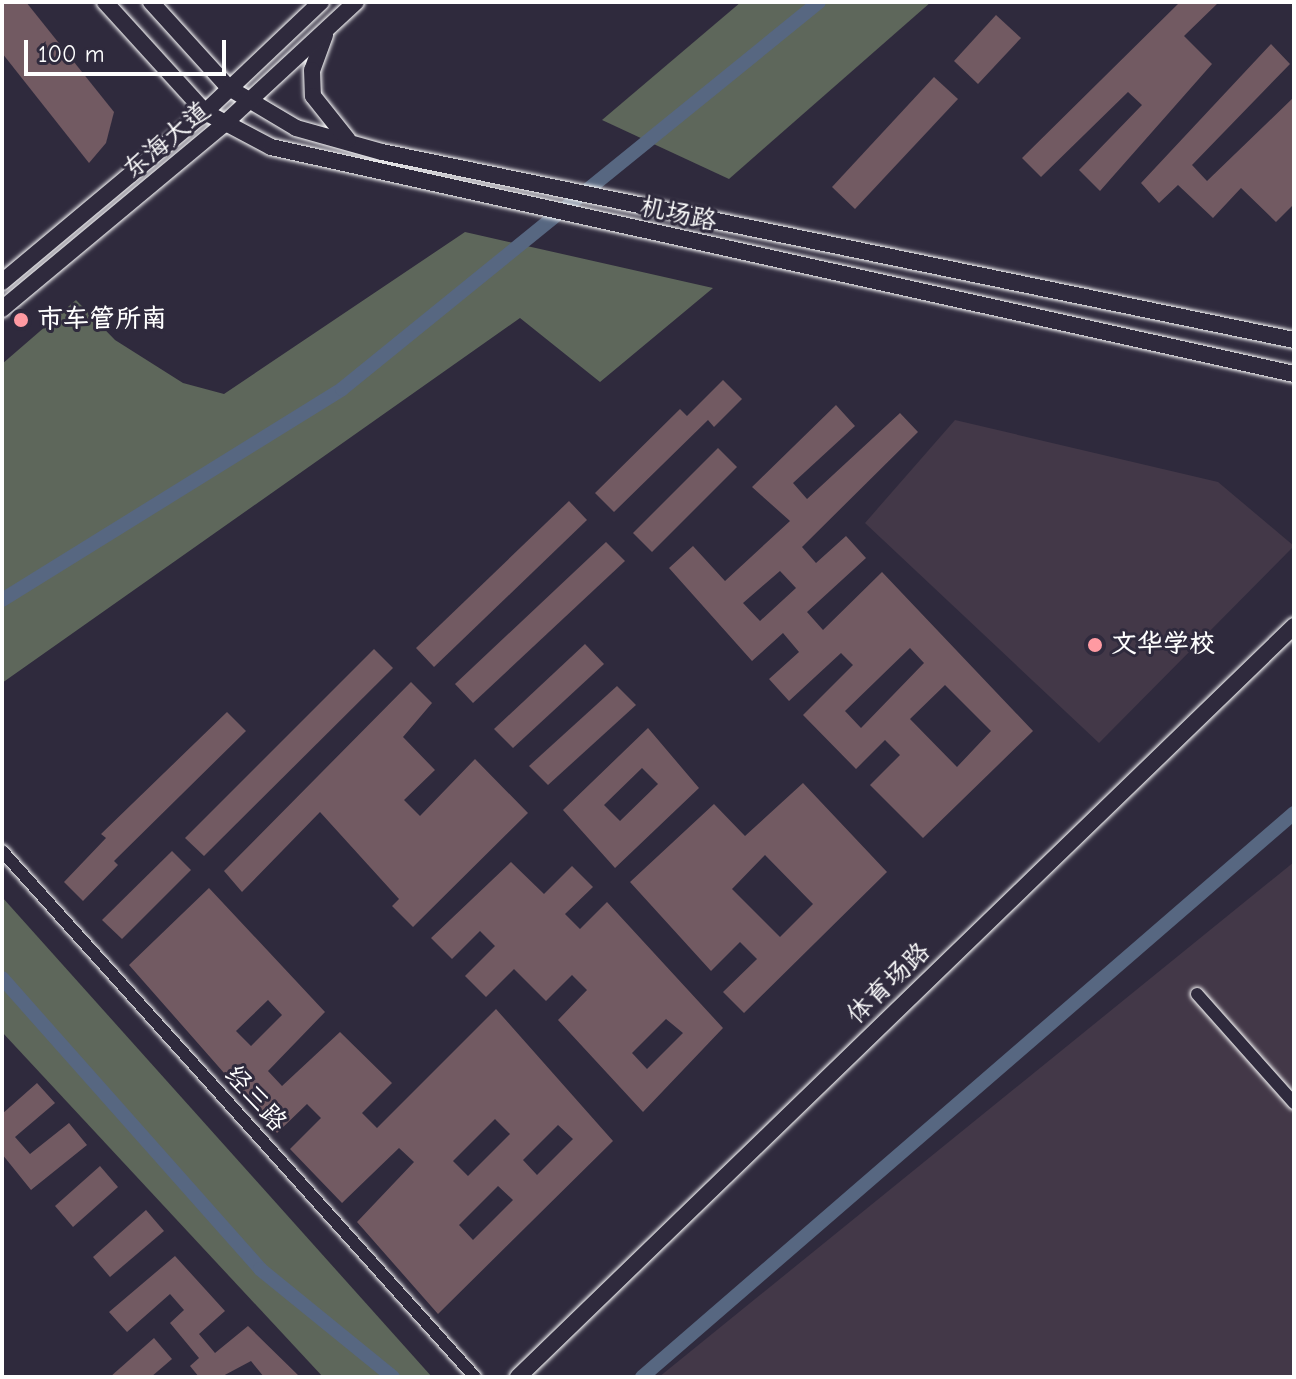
<!DOCTYPE html>
<meta charset="utf-8">
<style>
body{margin:0}
#map{position:relative;width:1296px;height:1379px;overflow:hidden;background:#2f2a3d;font-family:"Comic Neue","LXGW WenKai TC",sans-serif}
div>[style]{position:absolute}
[style*='--x']{left:calc(var(--x)*1px);top:calc(var(--y)*1px);width:calc(var(--w)*1px);rotate:calc(var(--a)*1deg)}
.built>*{inset:0;background:#433848}
.green>*{inset:0;background:#5e675b}
.canal>*{height:14px;margin:-7px;padding:0 7px;transform-origin:7px;border-radius:7px;background:#576781}
.building>*{inset:0;background:#725a62}
.roads{filter:drop-shadow(0 0 2px #fff) drop-shadow(0 0 2px #fff)}
.minor>*{height:12px;margin:-6px;padding:0 6px;transform-origin:6px;border-radius:6px;background:#2f2a3d}
.major>*{height:16px;margin:-8px;padding:0 8px;transform-origin:8px;border-radius:8px;background:#2f2a3d}
.dots>*{width:22px;height:22px;translate:-50% -50%;box-sizing:border-box;border:4px solid #2f2a3d;border-radius:50%}
span{translate:-50% -50%;white-space:nowrap;text-align:center;line-height:1.15;-webkit-text-stroke:6px #2f2a3d;paint-order:stroke}
.street-label{font-size:26px;color:#fff}
.poi-label{font-size:26px;color:#fff;font-weight:700}
.left{translate:0 -50%;text-align:left}
.frame{position:absolute;inset:0;border:4px solid #fff;pointer-events:none}
.scale{position:absolute;left:24px;top:40px;width:202px;height:36px;box-sizing:border-box;border:4px solid #fff;border-top:0;padding-left:10px;font-size:24px;line-height:28px;white-space:nowrap;color:#fff;-webkit-text-stroke:6px #2f2a3d;paint-order:stroke}
</style>
<div id="map">
<div class="built">
<div style="clip-path:polygon(955px 420px,1218px 482px,1294px 546px,1099px 743px,865px 523px)"></div>
<div style="clip-path:polygon(1294px 862px,1294px 1377px,659px 1377px)"></div>
</div>
<div class="green">
<div style="clip-path:polygon(741px 2px,931px 2px,729px 179px,602px 120px)"></div>
<div style="clip-path:polygon(465px 232px,713px 288px,600px 382px,520px 318px,2px 683px,2px 364px,76px 300px,115px 340px,183px 383px,224px 394px)"></div>
<div style="clip-path:polygon(2px 897px,432px 1377px,323px 1377px,2px 1032px)"></div>
</div>
<div class="canal">
<div style="--x:2;--y:600;--w:400;--a:-31.8"></div>
<div style="--x:342;--y:389;--w:614;--a:-39.05"></div>
<div style="--x:2;--y:978;--w:389;--a:48.4"></div>
<div style="--x:260;--y:1269;--w:171;--a:39.1"></div>
<div style="--x:642;--y:1377;--w:862;--a:-40.86"></div>
</div>
<div class="building">
<div style="clip-path:polygon(2px 2px,26px 2px,114px 112px,106px 143px,89px 163px,2px 53px)"></div>
<div style="clip-path:polygon(1180px 2px,1219px 2px,1184px 36px,1212px 64px,1100px 191px,1079px 170px,1142px 105px,1128px 92px,1041px 177px,1022px 158px)"></div>
<div style="clip-path:polygon(996px 15px,1021px 38px,978px 84px,954px 61px)"></div>
<div style="clip-path:polygon(1271px 44px,1290px 64px,1192px 165px,1207px 181px,1294px 97px,1294px 204px,1276px 222px,1241px 188px,1213px 218px,1178px 185px,1159px 203px,1141px 183px)"></div>
<div style="clip-path:polygon(934px 77px,958px 99px,855px 209px,832px 187px)"></div>
<div style="clip-path:polygon(723px 380px,742px 399px,714px 427px,708px 420px,614px 512px,595px 493px,680px 409px,687px 416px)"></div>
<div style="clip-path:polygon(evenodd,836px 405px,855px 426px,793px 483px,807px 499px,900px 413px,918px 432px,802px 547px,816px 563px,846px 536px,866px 558px,807px 612px,823px 630px,882px 572px,1033px 731px,923px 838px,870px 785px,900px 755px,885px 740px,856px 769px,803px 715px,853px 665px,841px 653px,789px 701px,769px 679px,799px 652px,783px 633px,752px 661px,669px 568px,693px 546px,725px 581px,790px 521px,752px 487px,836px 405px,780px 571px,796px 588px,760px 621px,743px 603px,780px 571px,836px 405px,910px 648px,924px 663px,861px 728px,845px 711px,910px 648px,836px 405px,945px 685px,991px 731px,957px 767px,910px 719px,945px 685px)"></div>
<div style="clip-path:polygon(718px 448px,737px 467px,652px 552px,633px 533px)"></div>
<div style="clip-path:polygon(569px 501px,587px 520px,434px 667px,416px 648px)"></div>
<div style="clip-path:polygon(606px 542px,625px 561px,473px 703px,455px 684px)"></div>
<div style="clip-path:polygon(585px 644px,604px 664px,513px 748px,494px 729px)"></div>
<div style="clip-path:polygon(374px 649px,393px 668px,204px 856px,185px 838px)"></div>
<div style="clip-path:polygon(411px 682px,432px 703px,403px 737px,435px 770px,404px 800px,420px 816px,475px 759px,528px 813px,413px 927px,392px 906px,399px 899px,320px 812px,242px 892px,224px 871px)"></div>
<div style="clip-path:polygon(617px 686px,636px 705px,548px 785px,529px 766px)"></div>
<div style="clip-path:polygon(227px 712px,246px 731px,114px 861px,118px 865px,83px 901px,64px 882px,106px 838px,101px 834px)"></div>
<div style="clip-path:polygon(evenodd,648px 728px,699px 788px,615px 868px,563px 810px,648px 728px,642px 768px,658px 784px,620px 821px,604px 805px,642px 768px)"></div>
<div style="clip-path:polygon(evenodd,803px 783px,887px 872px,744px 1013px,723px 992px,757px 959px,740px 942px,711px 971px,630px 882px,714px 804px,745px 836px,803px 783px,765px 855px,813px 904px,780px 937px,732px 889px,765px 855px)"></div>
<div style="clip-path:polygon(172px 851px,191px 870px,122px 939px,102px 920px)"></div>
<div style="clip-path:polygon(evenodd,511px 862px,544px 894px,572px 866px,593px 887px,565px 914px,580px 929px,607px 902px,723px 1028px,643px 1112px,558px 1020px,587px 990px,572px 975px,546px 1001px,514px 969px,486px 997px,465px 976px,495px 946px,480px 931px,452px 959px,431px 938px,511px 862px,666px 1019px,683px 1033px,647px 1069px,632px 1053px,666px 1019px)"></div>
<div style="clip-path:polygon(evenodd,209px 888px,325px 1012px,268px 1071px,282px 1086px,340px 1032px,392px 1083px,362px 1113px,377px 1128px,496px 1009px,613px 1141px,438px 1314px,357px 1222px,414px 1162px,399px 1148px,342px 1203px,290px 1149px,321px 1118px,307px 1104px,277px 1133px,129px 965px,209px 888px,268px 1000px,282px 1015px,251px 1046px,236px 1031px,268px 1000px,209px 888px,495px 1119px,510px 1134px,468px 1176px,453px 1161px,495px 1119px,209px 888px,558px 1125px,573px 1139px,537px 1175px,523px 1160px,558px 1125px,209px 888px,498px 1186px,513px 1200px,473px 1240px,459px 1225px,498px 1186px)"></div>
<div style="clip-path:polygon(37px 1083px,55px 1103px,15px 1137px,30px 1154px,69px 1123px,87px 1145px,31px 1190px,2px 1154px,2px 1114px)"></div>
<div style="clip-path:polygon(100px 1166px,118px 1187px,73px 1227px,55px 1206px)"></div>
<div style="clip-path:polygon(146px 1210px,164px 1231px,110px 1277px,93px 1257px)"></div>
<div style="clip-path:polygon(175px 1256px,225px 1311px,199px 1334px,215px 1353px,248px 1326px,300px 1377px,264px 1377px,251px 1361px,221px 1377px,199px 1377px,190px 1366px,199px 1358px,170px 1323px,184px 1310px,170px 1294px,127px 1332px,109px 1312px)"></div>
<div style="clip-path:polygon(154px 1338px,172px 1359px,151px 1377px,110px 1377px)"></div>
</div>
<div class="roads">
<div class="minor">
<div style="--x:2;--y:851;--w:707;--a:48.04"></div>
<div style="--x:1197;--y:994;--w:146;--a:48.3"></div>
</div>
<div class="major">
<div style="--x:105;--y:2;--w:149;--a:47.7"></div>
<div style="--x:205;--y:112;--w:75;--a:27.9"></div>
<div style="--x:271;--y:147;--w:1048;--a:12.51"></div>
<div style="--x:151;--y:2;--w:116;--a:47.8"></div>
<div style="--x:229;--y:88;--w:78;--a:30.8"></div>
<div style="--x:296;--y:128;--w:89;--a:15.6"></div>
<div style="--x:382;--y:152;--w:931;--a:11.65"></div>
<div style="--x:325;--y:35;--w:37;--a:110"></div>
<div style="--x:312;--y:70;--w:26;--a:88"></div>
<div style="--x:313;--y:96;--w:56;--a:51.5"></div>
<div style="--x:2;--y:282;--w:265;--a:-39.9"></div>
<div style="--x:205;--y:112;--w:160;--a:-43.5"></div>
<div style="--x:2;--y:309;--w:288;--a:-39.8"></div>
<div style="--x:223;--y:125;--w:181;--a:-42.8"></div>
<div style="--x:518;--y:1377;--w:1080;--a:-44.06"></div>
</div>
</div>
<div class="dots">
<div style="left:21px;top:320px;background:#ff9aa2"></div>
<div style="left:1095px;top:645px;background:#ff9aa2"></div>
</div>
<div class="street-label">
<span style="left:167px;top:141px;rotate:-40deg">东海大道</span>
<span style="left:678px;top:215px;rotate:12deg">机场路</span>
<span style="left:889px;top:984px;rotate:-44deg">体育场路</span>
<span style="left:255px;top:1099px;rotate:48deg">经三路</span>
</div>
<div class="poi-label">
<span class="left" style="left:37px;top:320px">市车管所南</span>
<span class="left" style="left:1111px;top:645px">文华学校</span>
</div>
<div class="frame"></div>
<div class="scale">100 m</div>
</div>
